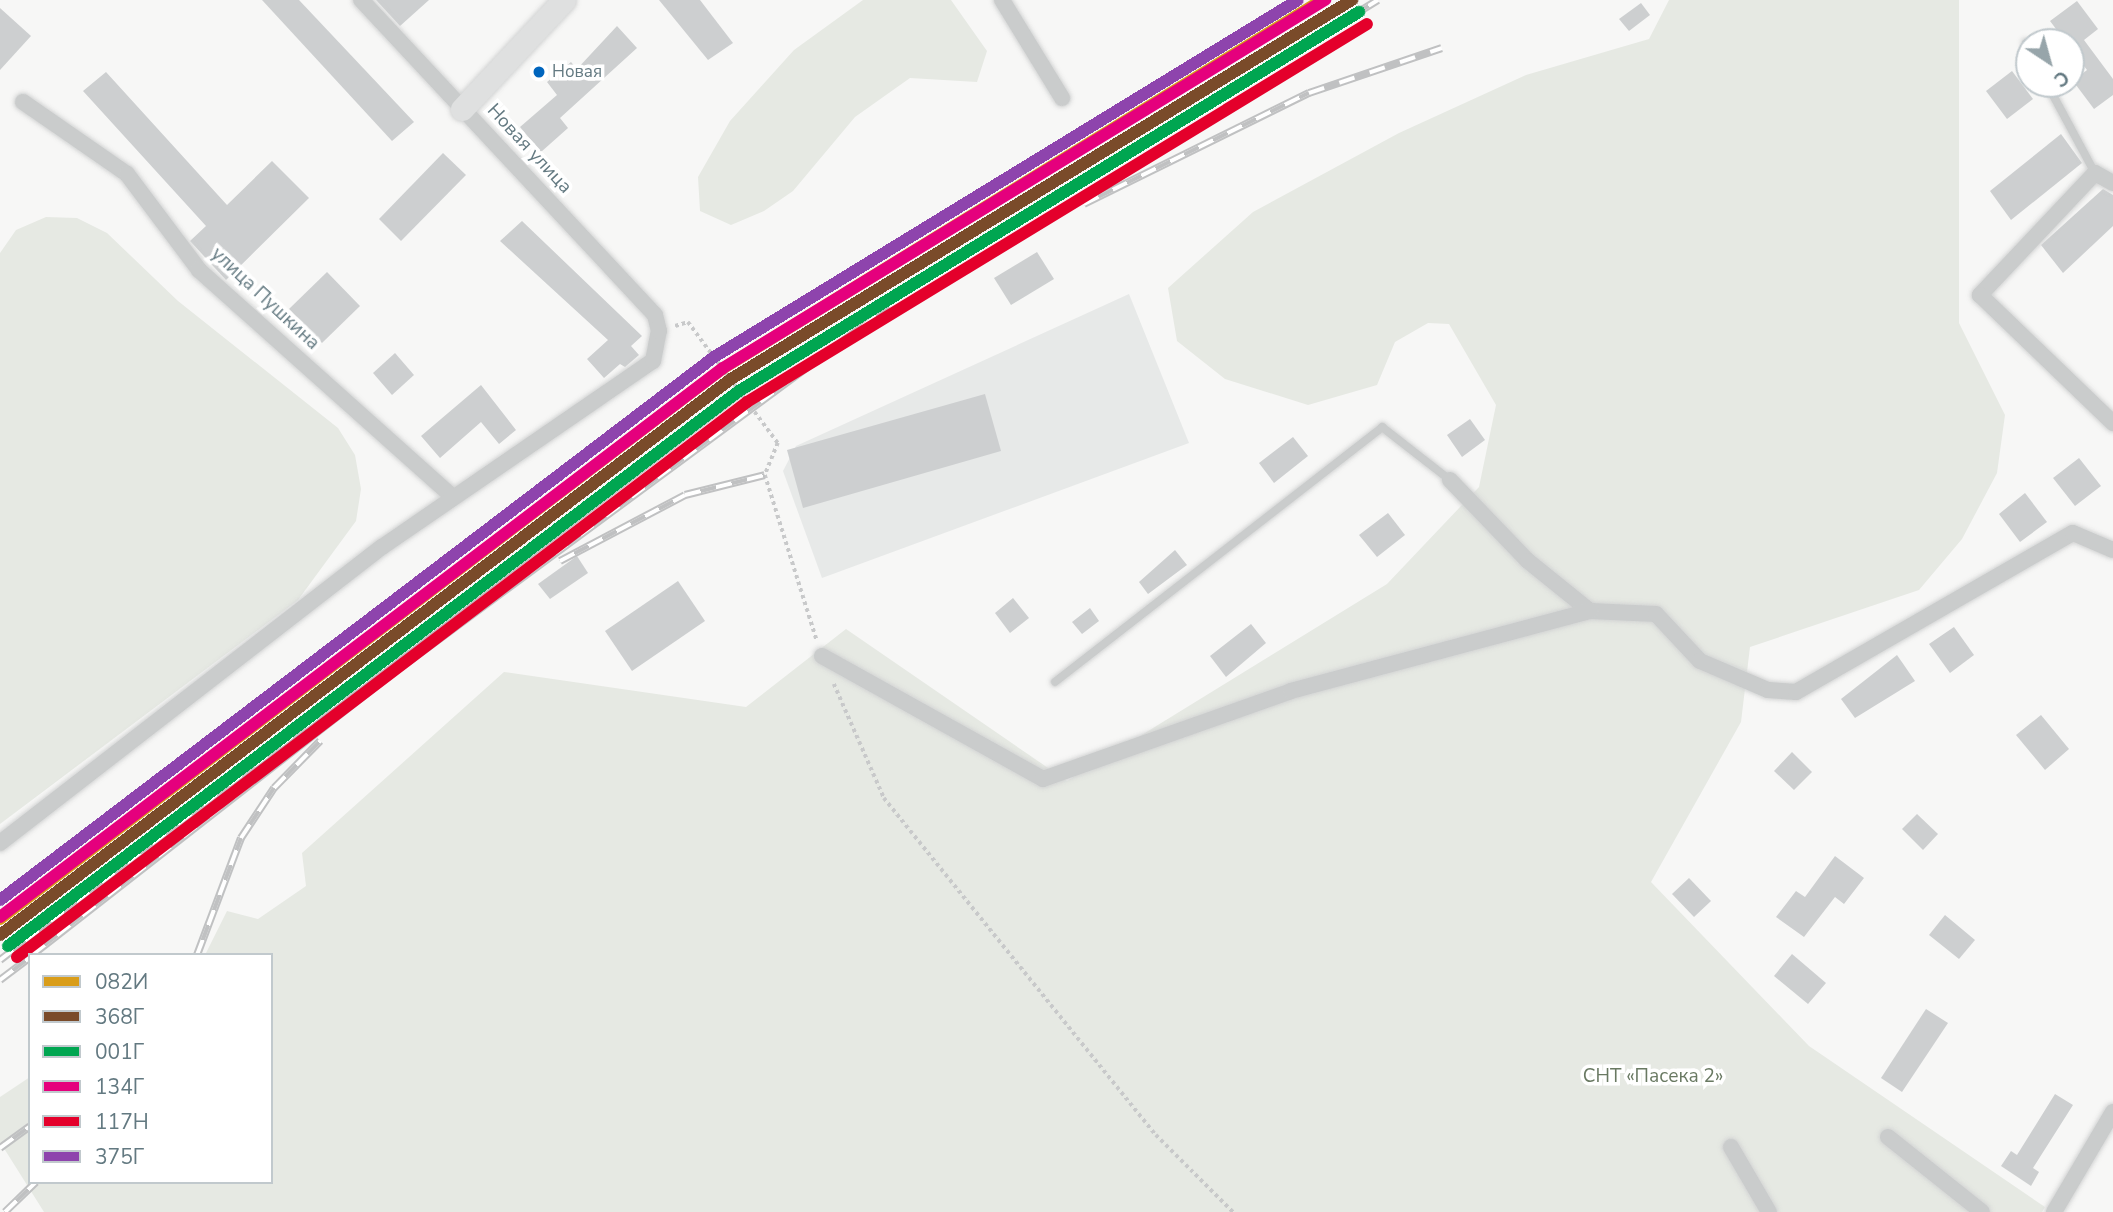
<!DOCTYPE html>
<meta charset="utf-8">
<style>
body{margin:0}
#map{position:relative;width:2113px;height:1212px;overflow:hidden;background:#f7f7f6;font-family:"Nunito Sans",sans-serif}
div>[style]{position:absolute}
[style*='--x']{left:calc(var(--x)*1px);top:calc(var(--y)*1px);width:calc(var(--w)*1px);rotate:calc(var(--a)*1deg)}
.built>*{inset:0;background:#e7e9e8}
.green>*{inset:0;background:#e6e9e3}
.building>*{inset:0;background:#cdcfd0}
.path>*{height:3.5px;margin-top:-1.75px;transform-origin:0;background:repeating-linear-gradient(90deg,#c8c9ca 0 3.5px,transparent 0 7px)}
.roads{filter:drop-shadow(0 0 2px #d3d4d4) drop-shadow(0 0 2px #d3d4d4)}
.lane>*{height:8px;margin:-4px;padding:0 4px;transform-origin:4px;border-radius:4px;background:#cacccc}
.street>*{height:16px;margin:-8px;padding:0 8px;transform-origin:8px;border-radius:8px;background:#cacccc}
.secondary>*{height:23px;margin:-11.5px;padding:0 11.5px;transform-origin:11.5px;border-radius:11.5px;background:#dfe0e0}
.rail>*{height:8px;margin-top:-4px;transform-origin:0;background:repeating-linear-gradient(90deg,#fff 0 16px,#c0c1c2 0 32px);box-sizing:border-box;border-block:2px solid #c0c1c2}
.rail-1>*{height:12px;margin:-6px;padding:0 6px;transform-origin:6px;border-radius:6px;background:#d99d1a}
.rail-2>*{height:12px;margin:-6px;padding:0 6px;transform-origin:6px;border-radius:6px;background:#7a4b2a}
.rail-3>*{height:12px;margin:-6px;padding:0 6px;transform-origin:6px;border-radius:6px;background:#00a651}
.rail-4>*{height:12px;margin:-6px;padding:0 6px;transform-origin:6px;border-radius:6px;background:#e5007d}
.rail-5>*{height:12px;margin:-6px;padding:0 6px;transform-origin:6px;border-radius:6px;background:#e4002b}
.rail-6>*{height:12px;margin:-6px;padding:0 6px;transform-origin:6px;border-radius:6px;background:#8e44ad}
.dots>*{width:19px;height:19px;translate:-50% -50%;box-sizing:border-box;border:4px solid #fff;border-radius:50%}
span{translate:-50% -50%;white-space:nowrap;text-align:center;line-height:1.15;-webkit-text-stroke:7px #fff;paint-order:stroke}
.bus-label{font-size:17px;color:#637981}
.left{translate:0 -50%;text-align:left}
.street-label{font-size:19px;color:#637981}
.park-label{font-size:19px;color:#697962}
.legend{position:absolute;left:28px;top:953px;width:245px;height:231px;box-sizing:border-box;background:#fff;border:2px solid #c1c9cd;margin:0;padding:9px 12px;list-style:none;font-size:21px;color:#637981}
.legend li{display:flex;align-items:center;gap:14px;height:35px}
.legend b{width:35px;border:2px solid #c1c9cd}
.north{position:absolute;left:2015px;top:28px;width:70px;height:70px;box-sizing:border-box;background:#fff;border:2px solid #c1c9cd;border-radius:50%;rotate:144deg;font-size:19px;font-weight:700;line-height:28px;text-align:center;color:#637981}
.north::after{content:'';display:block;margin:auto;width:24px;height:32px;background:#97a5aa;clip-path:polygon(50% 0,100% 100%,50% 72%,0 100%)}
</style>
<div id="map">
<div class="built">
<div style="clip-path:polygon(1129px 294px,1189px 443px,822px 578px,783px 471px,796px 446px)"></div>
</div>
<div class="green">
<div style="clip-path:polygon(863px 0,951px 0,987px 51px,977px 82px,910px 78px,855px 117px,793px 191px,764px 211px,731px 225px,700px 211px,698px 177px,730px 121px,794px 50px)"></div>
<div style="clip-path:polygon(1669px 0,1959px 0,1959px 323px,2005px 415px,1997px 473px,1962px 539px,1919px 590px,1750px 647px,1741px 722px,1651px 882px,1809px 1046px,2045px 1207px,2042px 1212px,44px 1212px,0 1142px,0 1097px,30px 1077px,30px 1182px,271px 1182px,271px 955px,205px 955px,227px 911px,258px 919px,306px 886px,302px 853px,504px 672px,746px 707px,846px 629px,1067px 781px,1387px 584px,1479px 487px,1496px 405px,1449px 324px,1428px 323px,1395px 342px,1377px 385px,1308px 405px,1225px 379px,1177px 341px,1168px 288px,1253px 212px,1399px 133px,1526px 75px,1649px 39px)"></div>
<div style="clip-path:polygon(46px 217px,77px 218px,107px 233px,178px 301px,338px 428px,355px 455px,361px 489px,356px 521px,298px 600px,0 824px,0 253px,16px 230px)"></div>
</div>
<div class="building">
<div style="clip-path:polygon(262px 0,299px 0,414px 122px,392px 141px)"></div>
<div style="clip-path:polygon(376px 0,429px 0,400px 26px)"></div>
<div style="clip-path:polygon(659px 0,700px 0,733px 43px,708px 60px)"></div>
<div style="clip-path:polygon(2077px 1px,2098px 29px,2084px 40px,2113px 79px,2113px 95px,2094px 109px,2073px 81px,2087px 70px,2050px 21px)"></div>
<div style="clip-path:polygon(1641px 3px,1650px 15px,1629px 31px,1619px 19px)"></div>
<div style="clip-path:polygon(0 8px,31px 36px,0 70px)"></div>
<div style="clip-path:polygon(617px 26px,637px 48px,560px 118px,568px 128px,541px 152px,520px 127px,557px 95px,547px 82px,571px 62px,577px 69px)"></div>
<div style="clip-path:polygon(2012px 71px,2033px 99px,2007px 119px,1986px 91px)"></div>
<div style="clip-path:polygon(106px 72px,227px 205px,272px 161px,309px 198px,226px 280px,190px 241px,206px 226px,83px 91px)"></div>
<div style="clip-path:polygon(2061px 134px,2082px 163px,2011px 220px,1990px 191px)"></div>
<div style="clip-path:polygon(443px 153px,466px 175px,401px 241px,379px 219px)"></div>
<div style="clip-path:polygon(2103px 189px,2113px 195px,2113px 226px,2063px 273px,2041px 245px)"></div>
<div style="clip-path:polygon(522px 221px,642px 336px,631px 346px,639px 355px,625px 367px,620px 364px,604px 378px,587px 359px,608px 340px,500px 241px)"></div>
<div style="clip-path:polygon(1037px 252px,1054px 279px,1011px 305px,994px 278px)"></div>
<div style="clip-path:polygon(327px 272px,360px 306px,322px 343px,289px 309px)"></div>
<div style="clip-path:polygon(395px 353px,414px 375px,392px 395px,373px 373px)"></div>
<div style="clip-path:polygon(481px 385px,516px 430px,499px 444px,481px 422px,440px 458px,421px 436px)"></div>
<div style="clip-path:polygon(985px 394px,1001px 451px,803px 508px,787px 450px)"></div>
<div style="clip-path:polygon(1470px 419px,1485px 440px,1462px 457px,1447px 435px)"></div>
<div style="clip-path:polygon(1293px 437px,1308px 456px,1274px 483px,1259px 463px)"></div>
<div style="clip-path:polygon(2079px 458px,2101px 486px,2075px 506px,2053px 478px)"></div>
<div style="clip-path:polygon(2025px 493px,2047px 522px,2020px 542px,1999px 514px)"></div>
<div style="clip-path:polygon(1388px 513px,1405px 535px,1377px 557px,1359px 535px)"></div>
<div style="clip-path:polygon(1175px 550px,1187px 565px,1148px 594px,1139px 582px)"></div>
<div style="clip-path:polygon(577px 556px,588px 573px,550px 599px,538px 584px)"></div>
<div style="clip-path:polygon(678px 581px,705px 621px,632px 671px,605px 631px)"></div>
<div style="clip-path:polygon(1013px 598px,1029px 618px,1010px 633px,995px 613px)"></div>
<div style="clip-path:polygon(1090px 608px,1099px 621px,1082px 634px,1072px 622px)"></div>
<div style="clip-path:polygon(1251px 624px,1266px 643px,1226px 677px,1210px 656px)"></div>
<div style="clip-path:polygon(1954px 627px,1974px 655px,1950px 673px,1929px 644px)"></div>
<div style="clip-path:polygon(1897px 655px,1915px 681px,1855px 718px,1841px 699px)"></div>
<div style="clip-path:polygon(2041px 715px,2069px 749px,2045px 770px,2016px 735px)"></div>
<div style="clip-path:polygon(1792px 752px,1812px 772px,1794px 790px,1774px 771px)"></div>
<div style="clip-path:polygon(1917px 814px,1938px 834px,1923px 850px,1902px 829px)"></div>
<div style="clip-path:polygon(1835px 856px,1864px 878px,1844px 904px,1835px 897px,1804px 937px,1776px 917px,1796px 891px,1805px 897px)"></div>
<div style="clip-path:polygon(1689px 878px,1711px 901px,1694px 917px,1672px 894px)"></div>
<div style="clip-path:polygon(1945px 915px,1975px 940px,1959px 959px,1929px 935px)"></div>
<div style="clip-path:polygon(1792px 954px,1826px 983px,1808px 1004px,1774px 976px)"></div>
<div style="clip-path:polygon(1926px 1009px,1948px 1023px,1902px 1092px,1881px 1078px)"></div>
<div style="clip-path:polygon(2055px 1094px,2073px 1105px,2033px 1168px,2039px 1172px,2031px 1186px,2001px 1166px,2011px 1151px,2017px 1155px)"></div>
</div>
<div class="path">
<div style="--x:675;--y:326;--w:14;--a:-17"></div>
<div style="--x:688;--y:322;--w:151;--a:53.4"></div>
<div style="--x:778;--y:443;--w:35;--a:112"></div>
<div style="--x:765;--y:475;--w:174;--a:72.6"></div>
<div style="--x:834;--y:684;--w:124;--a:66.3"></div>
<div style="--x:884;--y:798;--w:433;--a:51.1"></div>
<div style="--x:1156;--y:1135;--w:109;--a:45"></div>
</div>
<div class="roads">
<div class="lane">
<div style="--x:2026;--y:43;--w:8;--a:67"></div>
<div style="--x:2047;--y:84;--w:101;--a:61.7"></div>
<div style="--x:1055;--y:682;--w:415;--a:-37.9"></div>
<div style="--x:1382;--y:427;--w:86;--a:37.9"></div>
</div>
<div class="street">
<div style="--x:1002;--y:0;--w:115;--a:58.5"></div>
<div style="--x:23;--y:102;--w:126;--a:34.7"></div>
<div style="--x:127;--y:174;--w:120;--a:53.1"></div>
<div style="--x:199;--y:270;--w:341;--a:41.8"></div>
<div style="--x:2113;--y:183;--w:21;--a:-151"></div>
<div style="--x:2095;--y:173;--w:168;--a:133.3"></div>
<div style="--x:1980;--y:295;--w:185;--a:43.9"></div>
<div style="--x:1450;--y:480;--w:112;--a:46.1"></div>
<div style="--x:1528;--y:561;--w:80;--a:38.9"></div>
<div style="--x:1590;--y:611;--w:66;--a:2.6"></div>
<div style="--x:1656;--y:614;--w:64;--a:46.9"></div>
<div style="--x:1700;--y:661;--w:74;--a:23.1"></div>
<div style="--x:1768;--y:690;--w:28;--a:4"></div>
<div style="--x:1796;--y:692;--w:319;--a:-29.9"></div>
<div style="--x:2073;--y:533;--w:43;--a:23"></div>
<div style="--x:822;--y:656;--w:253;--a:29.1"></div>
<div style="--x:1043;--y:779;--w:263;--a:-19.5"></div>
<div style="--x:1291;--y:691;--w:310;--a:-15"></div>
<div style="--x:0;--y:843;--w:483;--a:-37.8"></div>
<div style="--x:382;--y:547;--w:329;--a:-34.5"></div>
<div style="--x:653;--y:361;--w:31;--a:-79"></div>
<div style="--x:659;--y:331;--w:16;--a:-104"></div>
<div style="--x:655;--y:315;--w:431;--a:-133"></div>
<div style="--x:1888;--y:1137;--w:120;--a:38.6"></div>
<div style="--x:1731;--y:1147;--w:75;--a:59.7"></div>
<div style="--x:2054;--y:1212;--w:116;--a:-59.5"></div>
</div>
<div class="secondary">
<div style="--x:462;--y:109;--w:149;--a:-46.9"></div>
</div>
</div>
<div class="rail">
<div style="--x:1084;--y:204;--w:251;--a:-26.3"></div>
<div style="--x:1309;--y:93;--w:140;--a:-18.7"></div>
<div style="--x:882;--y:319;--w:375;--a:-31.5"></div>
<div style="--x:560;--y:561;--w:141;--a:-27.8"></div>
<div style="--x:685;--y:495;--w:82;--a:-14"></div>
<div style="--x:32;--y:955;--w:467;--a:-38"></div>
<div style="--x:400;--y:668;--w:608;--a:-36.44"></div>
<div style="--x:197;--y:955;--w:125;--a:-69.4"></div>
<div style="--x:241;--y:838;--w:60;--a:-56.6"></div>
<div style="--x:274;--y:788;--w:66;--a:-45.6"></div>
<div style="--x:0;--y:960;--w:934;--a:-37.43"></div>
<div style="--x:742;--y:392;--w:747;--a:-31.65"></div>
<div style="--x:0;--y:980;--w:38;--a:-37"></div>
<div style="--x:0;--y:1148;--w:37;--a:-36"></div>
<div style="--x:5;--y:1212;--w:43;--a:-44.1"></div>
</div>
<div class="rail-1">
<div style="--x:0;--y:919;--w:908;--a:-37.3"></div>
<div style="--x:722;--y:369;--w:704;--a:-31.59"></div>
</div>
<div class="rail-2">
<div style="--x:0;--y:935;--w:918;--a:-37.26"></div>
<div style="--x:731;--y:379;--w:728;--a:-31.4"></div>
</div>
<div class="rail-3">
<div style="--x:8;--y:946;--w:918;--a:-37.21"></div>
<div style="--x:739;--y:391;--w:727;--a:-31.44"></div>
</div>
<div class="rail-4">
<div style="--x:0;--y:917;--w:908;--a:-37.21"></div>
<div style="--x:723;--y:368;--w:706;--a:-31.44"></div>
</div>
<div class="rail-5">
<div style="--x:17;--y:957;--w:917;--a:-37.24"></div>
<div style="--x:747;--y:402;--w:726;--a:-31.37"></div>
</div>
<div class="rail-6">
<div style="--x:0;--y:900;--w:897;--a:-37.25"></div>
<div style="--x:714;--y:357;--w:684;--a:-31.44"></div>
</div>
<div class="dots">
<div style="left:539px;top:72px;background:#0065bd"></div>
</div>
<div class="bus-label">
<span class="left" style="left:552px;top:72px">Новая</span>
</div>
<div class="street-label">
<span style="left:529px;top:149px;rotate:47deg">Новая улица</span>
<span style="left:265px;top:299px;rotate:43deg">улица Пушкина</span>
</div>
<div class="park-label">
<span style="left:1653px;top:1077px">СНТ «Пасека 2»</span>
</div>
<ul class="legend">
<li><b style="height:9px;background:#d99d1a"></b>082И</li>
<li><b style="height:9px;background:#7a4b2a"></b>368Г</li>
<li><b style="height:9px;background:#00a651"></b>001Г</li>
<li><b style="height:9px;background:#e5007d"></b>134Г</li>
<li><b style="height:9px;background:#e4002b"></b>117Н</li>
<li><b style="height:9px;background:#8e44ad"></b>375Г</li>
</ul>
<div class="north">С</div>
</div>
